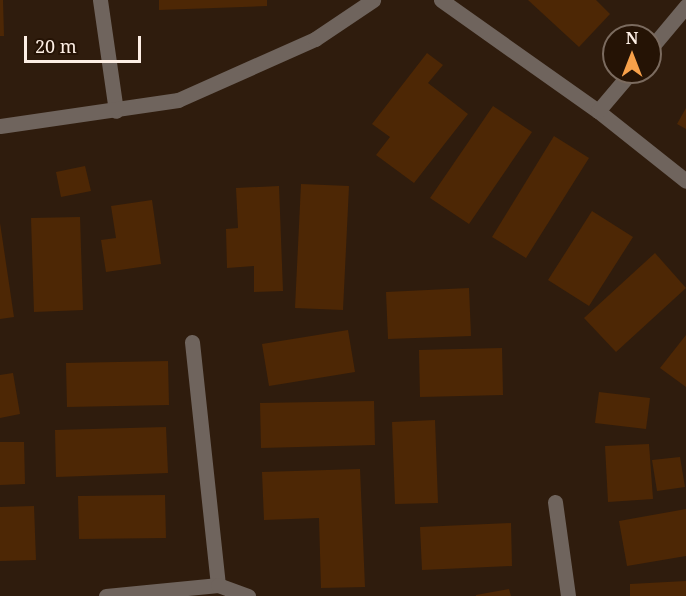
<!DOCTYPE html>
<style>
body{margin:0}
#map{position:relative;width:686px;height:596px;overflow:hidden;background:#2f1c0d;font-family:"Noto Serif",serif}
div>[style]{position:absolute}
[style*='--x']{left:calc(var(--x)*1px);top:calc(var(--y)*1px);width:calc(var(--w)*1px);rotate:calc(var(--a)*1deg)}
.building>*{inset:0;background:#4d2705}
.street>*{height:15px;margin:-7.5px;padding:0 7.5px;transform-origin:7.5px;border-radius:7.5px;background:#6f645d}
span{translate:-50% -50%;white-space:nowrap;text-align:center;line-height:1.15;-webkit-text-stroke:4.5px #251305;paint-order:stroke}
.north{position:absolute;left:602px;top:24px;width:60px;height:60px;box-sizing:border-box;background:#251305;border:2px solid #7b6b5f;border-radius:50%;rotate:0deg;font-size:16px;font-weight:700;line-height:24px;text-align:center;color:#fdefe5}
.north::after{content:'';display:block;margin:auto;width:21px;height:27px;background:#f8a14a;clip-path:polygon(50% 0,100% 100%,50% 72%,0 100%)}
.scale{position:absolute;left:24px;top:36px;width:117px;height:27px;box-sizing:border-box;border:3px solid #fdefe5;border-top:0;padding-left:8px;font-size:18px;line-height:21px;white-space:nowrap;color:#fdefe5;-webkit-text-stroke:4px #251305;paint-order:stroke}
</style>
<div id="map">
<div class="building">
<div style="clip-path:polygon(0 0,3px 0,4px 36px,0 36px)"></div>
<div style="clip-path:polygon(159px 0,267px 0,267px 6px,159px 10px)"></div>
<div style="clip-path:polygon(528px 0,596px 0,610px 14px,579px 47px)"></div>
<div style="clip-path:polygon(427px 53px,443px 65px,428px 83px,468px 114px,414px 183px,376px 155px,390px 137px,372px 124px)"></div>
<div style="clip-path:polygon(493px 106px,532px 132px,469px 224px,430px 198px)"></div>
<div style="clip-path:polygon(686px 108px,686px 129px,677px 124px)"></div>
<div style="clip-path:polygon(554px 136px,589px 158px,526px 258px,492px 237px)"></div>
<div style="clip-path:polygon(85px 166px,91px 191px,61px 197px,56px 172px)"></div>
<div style="clip-path:polygon(301px 184px,349px 186px,343px 310px,295px 308px)"></div>
<div style="clip-path:polygon(279px 186px,283px 291px,254px 292px,254px 266px,227px 268px,226px 229px,238px 228px,236px 188px)"></div>
<div style="clip-path:polygon(152px 200px,161px 264px,106px 272px,101px 240px,116px 238px,111px 206px)"></div>
<div style="clip-path:polygon(592px 211px,633px 237px,589px 306px,548px 280px)"></div>
<div style="clip-path:polygon(80px 217px,83px 310px,34px 312px,31px 218px)"></div>
<div style="clip-path:polygon(0 223px,14px 317px,0 319px)"></div>
<div style="clip-path:polygon(655px 253px,686px 288px,616px 352px,584px 318px)"></div>
<div style="clip-path:polygon(469px 288px,471px 336px,388px 339px,386px 292px)"></div>
<div style="clip-path:polygon(348px 330px,355px 372px,269px 386px,262px 344px)"></div>
<div style="clip-path:polygon(686px 335px,686px 387px,660px 368px)"></div>
<div style="clip-path:polygon(502px 348px,503px 395px,420px 397px,419px 350px)"></div>
<div style="clip-path:polygon(168px 361px,169px 405px,67px 407px,66px 363px)"></div>
<div style="clip-path:polygon(13px 373px,20px 414px,0 418px,0 375px)"></div>
<div style="clip-path:polygon(599px 392px,650px 398px,646px 429px,595px 423px)"></div>
<div style="clip-path:polygon(374px 401px,375px 445px,261px 448px,260px 403px)"></div>
<div style="clip-path:polygon(435px 420px,438px 503px,395px 504px,392px 422px)"></div>
<div style="clip-path:polygon(166px 427px,168px 473px,56px 477px,55px 430px)"></div>
<div style="clip-path:polygon(0 442px,24px 442px,25px 484px,0 485px)"></div>
<div style="clip-path:polygon(649px 444px,653px 499px,608px 502px,605px 446px)"></div>
<div style="clip-path:polygon(680px 457px,685px 487px,657px 491px,652px 460px)"></div>
<div style="clip-path:polygon(360px 469px,365px 587px,321px 588px,319px 518px,264px 520px,262px 472px)"></div>
<div style="clip-path:polygon(165px 495px,166px 538px,79px 539px,78px 496px)"></div>
<div style="clip-path:polygon(34px 506px,36px 560px,0 561px,0 507px)"></div>
<div style="clip-path:polygon(686px 509px,686px 556px,627px 566px,619px 521px)"></div>
<div style="clip-path:polygon(511px 523px,512px 566px,422px 570px,420px 527px)"></div>
<div style="clip-path:polygon(686px 581px,686px 596px,630px 596px,630px 584px)"></div>
<div style="clip-path:polygon(509px 589px,511px 596px,476px 596px,476px 595px)"></div>
</div>
<div class="street">
<div style="--x:100;--y:0;--w:112;--a:81.8"></div>
<div style="--x:441;--y:0;--w:192;--a:35.3"></div>
<div style="--x:598;--y:111;--w:112;--a:38.5"></div>
<div style="--x:650;--y:49;--w:56;--a:-50.1"></div>
<div style="--x:598;--y:111;--w:51;--a:-49.8"></div>
<div style="--x:0;--y:126;--w:180;--a:-8.3"></div>
<div style="--x:178;--y:100;--w:150;--a:-24"></div>
<div style="--x:315;--y:39;--w:70;--a:-33.9"></div>
<div style="--x:192;--y:342;--w:244;--a:83.9"></div>
<div style="--x:555;--y:502;--w:95;--a:82.1"></div>
<div style="--x:106;--y:596;--w:113;--a:-5.6"></div>
<div style="--x:218;--y:585;--w:32;--a:20"></div>
</div>
<div class="north">N</div>
<div class="scale">20 m</div>
</div>
